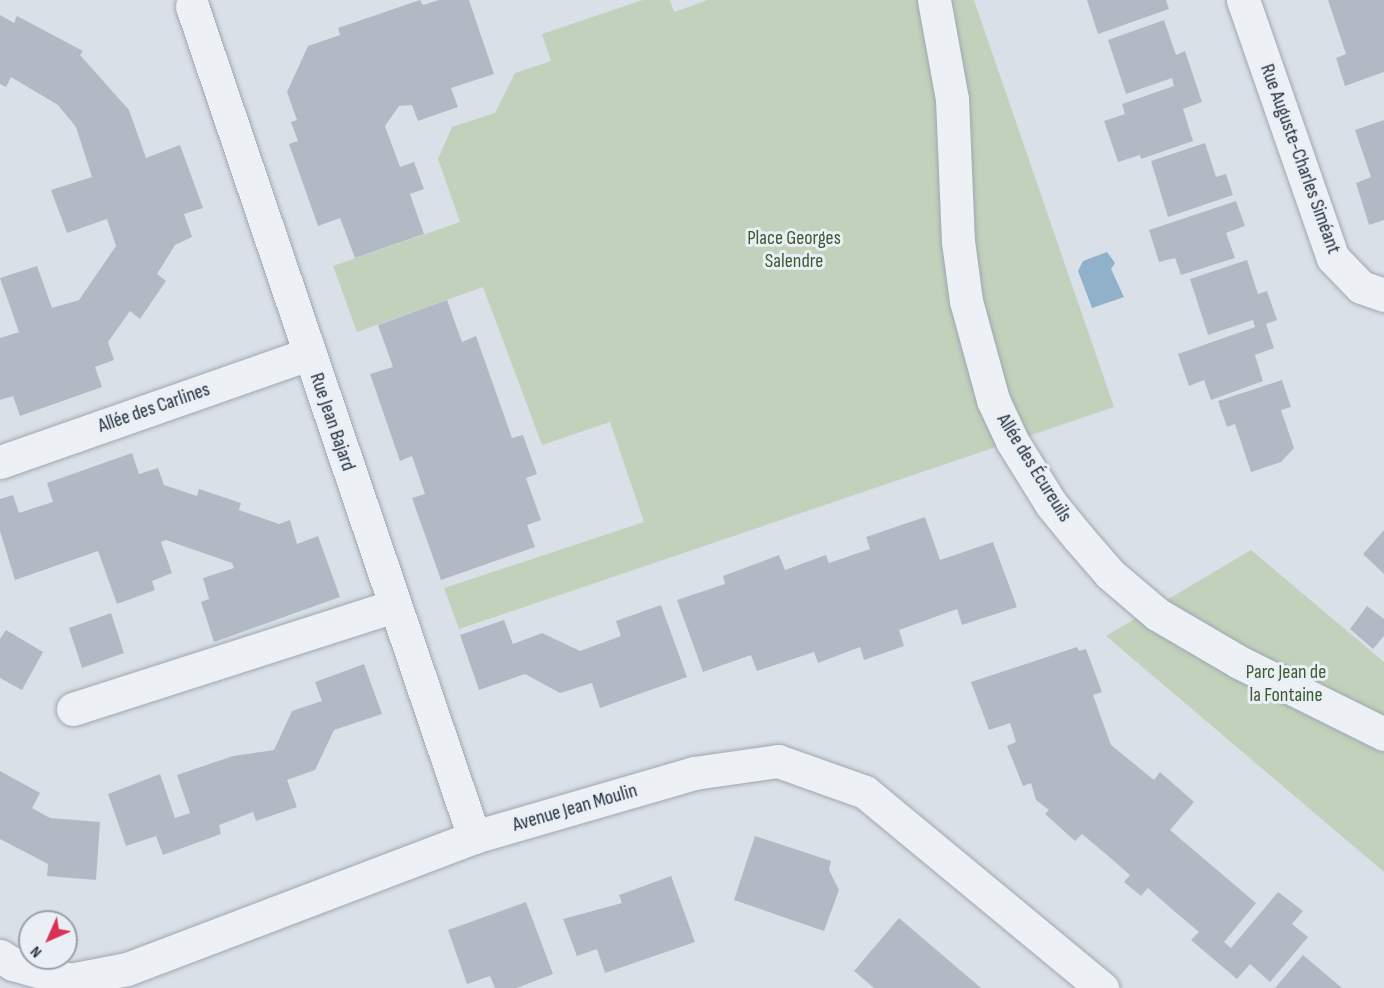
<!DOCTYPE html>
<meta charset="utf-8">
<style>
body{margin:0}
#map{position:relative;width:1384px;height:988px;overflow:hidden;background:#dae0e7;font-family:"Sofia Sans Condensed",sans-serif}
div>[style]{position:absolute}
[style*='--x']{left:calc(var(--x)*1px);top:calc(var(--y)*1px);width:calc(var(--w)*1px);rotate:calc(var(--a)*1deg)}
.green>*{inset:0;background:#c2d1bb}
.water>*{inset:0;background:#91b1cb}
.building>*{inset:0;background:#b1bac4}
.roads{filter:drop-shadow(0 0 2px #9fa7b1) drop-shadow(0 0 2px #9fa7b1)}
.minor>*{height:33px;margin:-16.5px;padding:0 16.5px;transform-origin:16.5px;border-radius:16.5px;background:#edf1f5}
span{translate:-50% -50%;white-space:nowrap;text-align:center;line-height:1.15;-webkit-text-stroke:6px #eaeff5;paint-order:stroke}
.street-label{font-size:20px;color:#232f3e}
.park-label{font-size:20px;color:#3b5b30}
.north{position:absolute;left:18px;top:910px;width:60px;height:60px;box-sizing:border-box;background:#eaeff5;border:2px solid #9aa2ac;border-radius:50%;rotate:225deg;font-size:16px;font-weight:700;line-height:24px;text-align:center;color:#232f3e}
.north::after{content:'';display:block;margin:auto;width:21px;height:27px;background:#da3157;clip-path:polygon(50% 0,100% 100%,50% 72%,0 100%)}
</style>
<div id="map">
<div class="green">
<div style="clip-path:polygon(643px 0,670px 0,674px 12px,708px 0,974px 0,1114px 407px,459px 629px,444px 588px,644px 522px,610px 422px,542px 445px,483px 287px,357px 332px,333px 266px,460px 222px,438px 159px,452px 127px,495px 113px,515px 73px,551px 61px,542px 34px)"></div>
<div style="clip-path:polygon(1251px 550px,1384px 662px,1384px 872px,1106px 636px)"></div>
</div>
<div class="water">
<div style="clip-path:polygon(1107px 252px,1115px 263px,1111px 269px,1124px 297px,1092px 308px,1078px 271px,1083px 261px)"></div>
</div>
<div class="building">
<div style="clip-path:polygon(420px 0,423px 5px,439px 0,469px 0,494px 74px,451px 88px,458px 107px,418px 121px,412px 105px,399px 106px,385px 126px,400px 167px,414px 162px,424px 189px,410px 194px,424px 234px,355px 258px,340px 218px,318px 226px,289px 144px,298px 141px,291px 122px,297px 120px,287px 92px,308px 46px,340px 35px,338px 28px)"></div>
<div style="clip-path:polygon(1087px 0,1166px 0,1169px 9px,1098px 34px)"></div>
<div style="clip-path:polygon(1328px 0,1384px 0,1384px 72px,1345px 86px,1336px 58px,1346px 54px)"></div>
<div style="clip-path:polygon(0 15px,14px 23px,17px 16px,83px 51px,80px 55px,129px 110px,146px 158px,180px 145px,203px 208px,184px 214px,192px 237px,175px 245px,157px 274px,166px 281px,140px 319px,130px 311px,108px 342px,114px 360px,95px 367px,102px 387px,20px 416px,13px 396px,0 400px,0 338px,19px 332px,0 278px,37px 266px,52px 308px,79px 300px,116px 246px,107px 219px,67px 233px,51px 190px,92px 177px,76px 127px,58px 105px,11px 77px,6px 87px,0 84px)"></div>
<div style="clip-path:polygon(1164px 20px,1176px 55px,1185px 51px,1202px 102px,1183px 109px,1193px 141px,1141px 159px,1140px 155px,1118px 162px,1104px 121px,1125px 114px,1122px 104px,1174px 86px,1172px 78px,1126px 94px,1108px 40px)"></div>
<div style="clip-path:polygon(1384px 120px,1384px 220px,1369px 225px,1356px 183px,1371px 177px,1355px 130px)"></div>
<div style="clip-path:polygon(1205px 143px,1216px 177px,1226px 174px,1233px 195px,1168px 217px,1151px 161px)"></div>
<div style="clip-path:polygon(1236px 201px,1245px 226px,1226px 233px,1235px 258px,1181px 275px,1175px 258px,1159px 262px,1149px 230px)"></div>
<div style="clip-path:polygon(1247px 260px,1258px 294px,1267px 291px,1277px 320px,1266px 324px,1274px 348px,1255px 355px,1263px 381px,1211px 400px,1204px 380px,1189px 386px,1178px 354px,1255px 327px,1253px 320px,1208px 335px,1190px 279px)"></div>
<div style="clip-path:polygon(447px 300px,462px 342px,476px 336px,512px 438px,523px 435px,537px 474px,526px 478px,541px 520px,527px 525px,535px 547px,441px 580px,412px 498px,425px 494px,412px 456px,400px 461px,370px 374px,393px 367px,378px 325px)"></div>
<div style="clip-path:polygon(1282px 380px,1291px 407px,1281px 410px,1294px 448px,1281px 462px,1251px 472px,1235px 424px,1227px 427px,1218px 401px)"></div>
<div style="clip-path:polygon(132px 453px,139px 474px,158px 468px,164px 485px,197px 496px,199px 489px,241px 503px,239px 510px,279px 524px,290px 520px,297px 544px,318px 536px,340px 597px,214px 642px,201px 602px,209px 599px,203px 578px,234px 568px,232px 563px,166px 540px,161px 542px,172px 573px,152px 581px,155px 590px,117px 604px,98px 551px,15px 580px,0 531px,0 499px,13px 495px,19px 513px,37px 507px,53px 502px,47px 483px)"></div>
<div style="clip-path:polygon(925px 517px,940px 560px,993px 542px,1017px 607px,962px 625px,957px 609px,899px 630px,904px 646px,864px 660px,860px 647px,818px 663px,814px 652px,757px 671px,751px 655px,703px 672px,677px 600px,725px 584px,723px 576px,779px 555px,785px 570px,826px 555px,829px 563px,870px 549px,866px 537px)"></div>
<div style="clip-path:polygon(1384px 530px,1384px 574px,1363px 554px)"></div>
<div style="clip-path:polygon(661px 605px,687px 677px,600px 708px,592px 683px,560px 693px,525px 674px,479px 690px,460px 635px,504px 620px,513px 644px,542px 633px,580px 651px,621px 636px,616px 621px)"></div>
<div style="clip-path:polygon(1367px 606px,1384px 619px,1384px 636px,1373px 649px,1350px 629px)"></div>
<div style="clip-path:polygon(111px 613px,124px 653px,82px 668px,69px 628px)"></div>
<div style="clip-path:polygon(6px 630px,43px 652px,22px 690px,0 678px,0 639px)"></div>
<div style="clip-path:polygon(1077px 647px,1079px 651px,1086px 649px,1102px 692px,1093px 695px,1111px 745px,1154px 780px,1160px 772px,1194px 802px,1170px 830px,1256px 903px,1224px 942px,1231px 948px,1278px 892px,1303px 911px,1292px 924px,1308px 937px,1270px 982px,1250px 964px,1237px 979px,1191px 940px,1199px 932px,1174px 911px,1148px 888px,1141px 896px,1124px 882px,1130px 875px,1107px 855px,1082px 834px,1075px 841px,1045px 814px,1049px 810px,1036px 800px,1031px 783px,1023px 786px,1007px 746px,1016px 742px,1010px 723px,989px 730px,971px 682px)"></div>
<div style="clip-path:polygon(364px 664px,382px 714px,334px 730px,315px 770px,287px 780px,297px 807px,256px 821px,253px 812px,219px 825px,221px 834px,163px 855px,156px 836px,126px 846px,108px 794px,160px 774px,175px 818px,190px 813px,177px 775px,233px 756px,274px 750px,292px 711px,322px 701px,315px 682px)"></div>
<div style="clip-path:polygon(0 771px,40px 793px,32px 808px,50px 818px,100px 822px,96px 880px,47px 876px,48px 864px,0 839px)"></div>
<div style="clip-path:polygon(755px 836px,831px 861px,829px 870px,839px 890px,824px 931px,734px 900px)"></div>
<div style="clip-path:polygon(671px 876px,695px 942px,605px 973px,597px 949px,577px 956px,563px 919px,622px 903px,619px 895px)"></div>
<div style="clip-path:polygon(526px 902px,553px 974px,517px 988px,495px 988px,490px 976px,467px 984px,448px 930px)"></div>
<div style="clip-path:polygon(899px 918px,981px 988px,874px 988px,854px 971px)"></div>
<div style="clip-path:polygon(1303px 955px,1342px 988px,1275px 988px)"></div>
</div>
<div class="roads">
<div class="minor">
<div style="--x:934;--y:0;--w:101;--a:79.7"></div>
<div style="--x:952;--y:99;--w:142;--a:87.6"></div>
<div style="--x:958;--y:241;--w:61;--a:82.4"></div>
<div style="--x:966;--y:301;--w:103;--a:74.7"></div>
<div style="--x:993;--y:400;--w:45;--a:65.1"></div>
<div style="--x:1012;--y:441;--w:74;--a:58.2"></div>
<div style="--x:1051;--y:504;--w:43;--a:50.7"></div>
<div style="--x:1078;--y:537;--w:49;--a:49.1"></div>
<div style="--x:1110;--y:574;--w:62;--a:40.4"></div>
<div style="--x:1157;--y:614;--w:95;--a:30.3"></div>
<div style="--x:1239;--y:662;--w:162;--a:26.4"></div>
<div style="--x:1243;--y:0;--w:273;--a:70.8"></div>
<div style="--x:1333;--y:258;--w:40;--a:46"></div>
<div style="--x:1361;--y:287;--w:24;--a:19"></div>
<div style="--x:192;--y:6;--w:878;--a:71.26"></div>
<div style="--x:0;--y:462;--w:326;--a:-19.3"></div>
<div style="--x:73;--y:709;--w:337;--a:-17.8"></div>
<div style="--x:0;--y:956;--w:15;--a:32"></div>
<div style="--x:13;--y:964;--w:59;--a:15.7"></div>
<div style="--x:70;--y:980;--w:58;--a:-10.9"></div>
<div style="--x:127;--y:969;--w:371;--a:-20.8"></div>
<div style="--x:474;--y:837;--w:229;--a:-16.2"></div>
<div style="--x:694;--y:773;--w:85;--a:-8.1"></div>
<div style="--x:778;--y:761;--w:92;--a:19.6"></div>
<div style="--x:865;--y:792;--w:308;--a:39.6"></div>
</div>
</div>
<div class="street-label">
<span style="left:1300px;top:159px;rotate:70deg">Rue Auguste-Charles Siméant</span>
<span style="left:154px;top:408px;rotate:-19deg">Allée des Carlines</span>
<span style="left:332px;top:422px;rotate:71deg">Rue Jean Bajard</span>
<span style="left:1034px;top:468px;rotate:58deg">Allée des Écureuils</span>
<span style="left:575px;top:808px;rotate:-16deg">Avenue Jean Moulin</span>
</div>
<div class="park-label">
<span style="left:794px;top:250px">Place Georges<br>Salendre</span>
<span style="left:1286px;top:684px">Parc Jean de<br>la Fontaine</span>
</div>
<div class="north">N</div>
</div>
